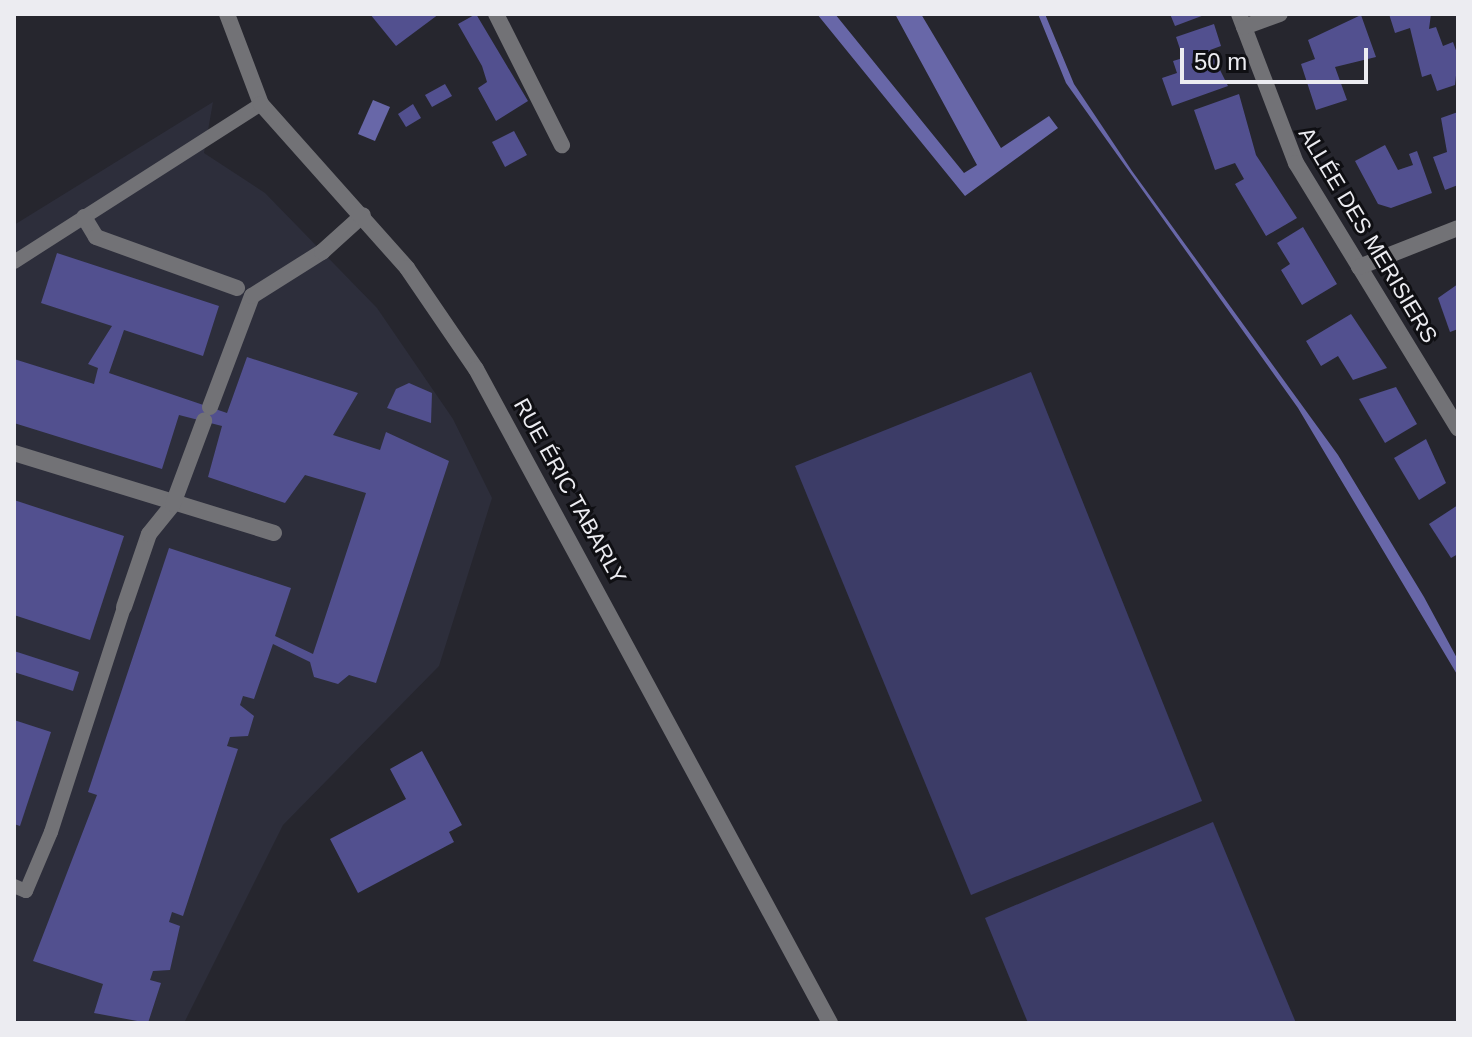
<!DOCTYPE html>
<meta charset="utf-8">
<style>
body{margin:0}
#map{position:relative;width:1472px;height:1037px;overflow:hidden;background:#26262e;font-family:Arial,sans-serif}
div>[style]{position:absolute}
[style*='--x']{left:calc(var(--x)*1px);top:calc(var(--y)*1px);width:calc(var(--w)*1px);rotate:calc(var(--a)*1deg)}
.built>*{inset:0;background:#2d2e3b}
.green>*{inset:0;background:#3c3c67}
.water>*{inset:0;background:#6867a8}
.building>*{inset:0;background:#52508f}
.service>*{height:14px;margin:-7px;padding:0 7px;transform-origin:7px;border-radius:7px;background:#727276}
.pedestrian>*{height:16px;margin:-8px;padding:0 8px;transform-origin:8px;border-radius:8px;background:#727276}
.minor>*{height:16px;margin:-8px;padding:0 8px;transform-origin:8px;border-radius:8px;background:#727276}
.tertiary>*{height:16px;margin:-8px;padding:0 8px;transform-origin:8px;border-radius:8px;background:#727276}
span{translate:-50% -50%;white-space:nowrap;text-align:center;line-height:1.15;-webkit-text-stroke:6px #0f0f13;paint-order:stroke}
.street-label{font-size:22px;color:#ececf1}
.frame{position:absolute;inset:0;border:16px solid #ececf1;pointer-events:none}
.scale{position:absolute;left:1180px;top:48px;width:188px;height:36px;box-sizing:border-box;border:4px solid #ececf1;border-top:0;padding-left:10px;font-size:24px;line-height:28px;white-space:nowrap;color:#ececf1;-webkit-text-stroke:6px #0f0f13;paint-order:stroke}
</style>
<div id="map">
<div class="built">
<div style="clip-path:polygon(213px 102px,204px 153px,265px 193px,377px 308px,453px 419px,492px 498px,439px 666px,283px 825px,184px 1023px,14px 1023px,14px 225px)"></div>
</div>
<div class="green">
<div style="clip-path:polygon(1031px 372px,1202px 801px,971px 895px,795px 466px)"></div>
<div style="clip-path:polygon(1213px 822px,1296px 1023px,1028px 1023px,985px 918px)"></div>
</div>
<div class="water">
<div style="clip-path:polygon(817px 14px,835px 14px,964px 173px,977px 165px,895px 14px,921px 14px,1001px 148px,1049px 116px,1058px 128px,965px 196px)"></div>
<div style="clip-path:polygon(1038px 14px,1045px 14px,1074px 84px,1132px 171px,1338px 455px,1424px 597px,1458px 660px,1458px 676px,1298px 408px,1066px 83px)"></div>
<div style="clip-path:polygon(373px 100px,390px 107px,375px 141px,358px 134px)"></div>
</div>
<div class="building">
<div style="clip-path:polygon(370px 14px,439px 14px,396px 46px)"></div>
<div style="clip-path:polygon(476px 14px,528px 101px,496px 121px,478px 88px,487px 82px,482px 66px,458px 24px)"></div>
<div style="clip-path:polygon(1170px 14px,1207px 14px,1175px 26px)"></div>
<div style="clip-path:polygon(1389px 14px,1431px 14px,1429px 29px,1436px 27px,1443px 46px,1453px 42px,1458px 56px,1455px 85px,1437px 91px,1431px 74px,1422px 77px,1410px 28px,1395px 33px)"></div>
<div style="clip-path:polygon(1361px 15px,1376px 57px,1335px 67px,1347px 100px,1316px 110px,1301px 64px,1315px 59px,1308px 40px)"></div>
<div style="clip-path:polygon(1214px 24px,1221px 46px,1210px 50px,1228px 86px,1172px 106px,1162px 78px,1177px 73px,1173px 61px,1183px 58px,1176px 37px)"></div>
<div style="clip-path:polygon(445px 84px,452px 96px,432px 107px,425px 95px)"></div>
<div style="clip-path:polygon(1239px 94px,1256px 155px,1297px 218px,1266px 236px,1235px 184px,1244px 179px,1235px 163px,1215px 170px,1194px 110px)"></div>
<div style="clip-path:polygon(413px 104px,421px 118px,406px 127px,398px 114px)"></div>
<div style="clip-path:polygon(1458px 112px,1458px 185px,1445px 190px,1433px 157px,1447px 152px,1441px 118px)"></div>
<div style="clip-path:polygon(514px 131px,527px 155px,505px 167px,492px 142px)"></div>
<div style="clip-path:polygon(1385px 145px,1398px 170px,1413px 165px,1409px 154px,1417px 151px,1432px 193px,1391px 208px,1378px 204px,1355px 161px)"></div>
<div style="clip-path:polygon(1303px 227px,1337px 284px,1302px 305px,1281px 270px,1290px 264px,1277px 243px)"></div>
<div style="clip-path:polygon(57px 253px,219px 306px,203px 356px,124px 330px,109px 373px,227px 413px,247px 357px,358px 393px,333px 435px,380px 450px,386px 432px,449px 461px,376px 683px,349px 675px,338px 684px,314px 677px,310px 662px,273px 644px,254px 699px,243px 696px,240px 705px,254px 716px,248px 736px,230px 737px,227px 746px,238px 749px,183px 916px,172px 912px,169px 922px,180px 926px,170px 970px,153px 971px,150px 980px,161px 983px,148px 1023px,94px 1013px,103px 984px,33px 961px,97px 795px,88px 792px,169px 548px,291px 588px,275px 636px,313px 654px,366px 493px,305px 475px,285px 503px,208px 477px,222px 426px,179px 415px,162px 469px,14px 423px,14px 359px,94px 384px,98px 368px,88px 364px,112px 326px,41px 303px)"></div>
<div style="clip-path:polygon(1458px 284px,1458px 329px,1450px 332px,1438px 298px)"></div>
<div style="clip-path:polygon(1351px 314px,1387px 368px,1353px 380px,1338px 356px,1321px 366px,1306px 341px)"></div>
<div style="clip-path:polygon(409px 383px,432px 393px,431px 423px,387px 408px,396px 389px)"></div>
<div style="clip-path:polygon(1396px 387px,1417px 424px,1385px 443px,1359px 399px)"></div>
<div style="clip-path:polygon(1426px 439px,1446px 483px,1419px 500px,1394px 458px)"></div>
<div style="clip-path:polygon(14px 500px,124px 536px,90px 640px,14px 615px)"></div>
<div style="clip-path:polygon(1458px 505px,1458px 554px,1451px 558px,1429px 524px)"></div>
<div style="clip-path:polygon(14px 651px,79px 672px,73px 691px,14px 672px)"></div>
<div style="clip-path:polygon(14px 720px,51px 732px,20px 826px,14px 824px)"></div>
<div style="clip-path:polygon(422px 751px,462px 825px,449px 832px,454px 842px,358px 893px,330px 839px,406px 799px,390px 769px)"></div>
</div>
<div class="service">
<div style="--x:14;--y:262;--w:293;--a:-32.6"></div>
<div style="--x:14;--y:886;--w:13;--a:23"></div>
<div style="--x:26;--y:891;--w:64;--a:-67"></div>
<div style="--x:51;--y:832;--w:237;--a:-72"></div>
</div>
<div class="pedestrian">
<div style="--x:210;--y:407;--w:119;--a:-69.3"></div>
<div style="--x:252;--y:296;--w:83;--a:-32.2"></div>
<div style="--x:322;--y:252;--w:55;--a:-42.1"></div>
<div style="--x:14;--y:453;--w:272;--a:17.1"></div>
<div style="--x:124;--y:607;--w:77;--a:-71.1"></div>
<div style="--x:149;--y:534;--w:38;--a:-51"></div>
<div style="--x:173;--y:504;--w:89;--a:-69.5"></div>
</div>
<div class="minor">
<div style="--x:496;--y:14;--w:147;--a:63.3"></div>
<div style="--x:1239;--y:14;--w:160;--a:69.1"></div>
<div style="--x:1296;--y:163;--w:311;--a:58.6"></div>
<div style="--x:1244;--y:27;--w:38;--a:-20"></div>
<div style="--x:84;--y:217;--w:23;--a:59"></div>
<div style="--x:96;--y:237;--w:150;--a:19.9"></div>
<div style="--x:1359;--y:267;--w:106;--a:-21.5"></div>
</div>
<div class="tertiary">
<div style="--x:227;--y:14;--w:96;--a:69.3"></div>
<div style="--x:261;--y:104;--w:220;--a:48.3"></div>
<div style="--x:407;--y:268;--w:122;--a:55.7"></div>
<div style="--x:476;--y:369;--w:744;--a:61.57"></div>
</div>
<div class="street-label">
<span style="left:1368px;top:235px;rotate:59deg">ALLÉE DES MERISIERS</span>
<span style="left:570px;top:491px;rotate:61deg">RUE ÉRIC TABARLY</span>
</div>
<div class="frame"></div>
<div class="scale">50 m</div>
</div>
